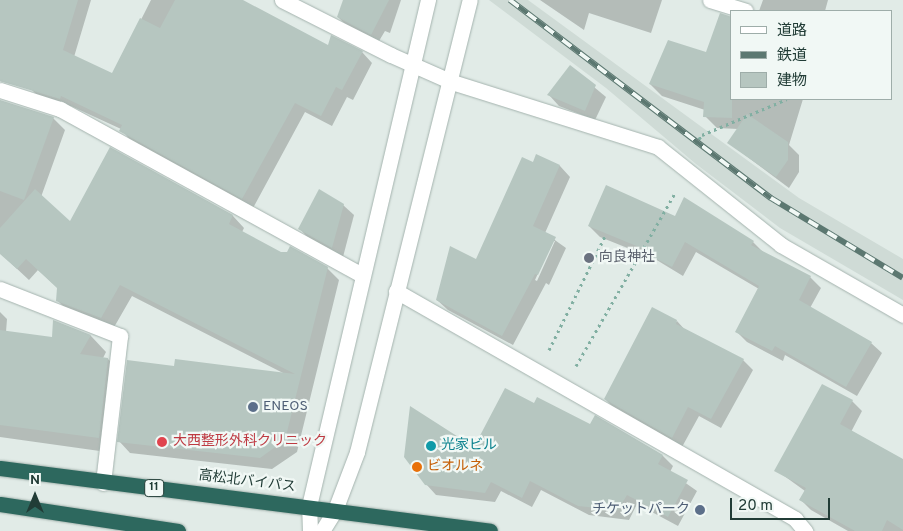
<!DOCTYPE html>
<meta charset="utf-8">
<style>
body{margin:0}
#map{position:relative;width:903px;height:531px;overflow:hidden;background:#e1ebe7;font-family:Overpass,"Noto Sans JP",sans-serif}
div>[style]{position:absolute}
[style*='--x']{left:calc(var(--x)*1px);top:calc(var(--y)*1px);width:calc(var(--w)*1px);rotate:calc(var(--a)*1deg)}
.built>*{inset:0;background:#cfdbd6}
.shadow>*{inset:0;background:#0003}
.building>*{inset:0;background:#b6c6c0}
.path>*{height:3px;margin-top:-1.5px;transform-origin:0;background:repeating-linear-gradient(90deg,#81afa2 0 2.5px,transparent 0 6.5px)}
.roads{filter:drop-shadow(0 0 1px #a4b3ae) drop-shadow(0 0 1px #a4b3ae)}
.street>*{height:15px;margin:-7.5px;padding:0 7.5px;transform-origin:7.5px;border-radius:7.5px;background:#fff}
.secondary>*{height:15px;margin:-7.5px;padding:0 7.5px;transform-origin:7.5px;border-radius:7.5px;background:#fff}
.highway>*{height:15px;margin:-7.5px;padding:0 7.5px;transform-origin:7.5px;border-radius:7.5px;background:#2d685e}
.rail>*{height:5.5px;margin-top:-2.75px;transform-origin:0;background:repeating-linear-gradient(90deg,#f1f8f5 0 11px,#5c7871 0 22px);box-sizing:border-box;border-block:1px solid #5c7871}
.dots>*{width:14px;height:14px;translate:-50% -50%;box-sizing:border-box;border:2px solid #f1f8f5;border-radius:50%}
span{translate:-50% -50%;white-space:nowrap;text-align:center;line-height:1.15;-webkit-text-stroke:4.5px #f1f8f5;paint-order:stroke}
.shield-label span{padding:1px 4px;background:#f1f8f5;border:1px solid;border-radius:4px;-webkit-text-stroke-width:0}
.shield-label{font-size:12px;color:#213c36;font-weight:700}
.worship-label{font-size:14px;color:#5b616d}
.left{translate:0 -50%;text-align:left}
.service-label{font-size:14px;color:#4e5e75}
.right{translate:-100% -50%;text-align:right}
.health-label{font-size:14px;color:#be3a42}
.culture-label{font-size:14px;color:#0d838f}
.food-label{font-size:14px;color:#c56008}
.street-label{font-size:14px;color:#213c36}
.legend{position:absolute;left:730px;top:10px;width:162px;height:90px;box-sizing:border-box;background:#f1f8f5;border:1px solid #9eada9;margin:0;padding:6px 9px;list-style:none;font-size:15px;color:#213c36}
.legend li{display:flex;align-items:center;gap:10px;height:25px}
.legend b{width:25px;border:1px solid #9eada9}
.north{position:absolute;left:10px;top:471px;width:50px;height:50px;-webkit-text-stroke:4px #f1f8f5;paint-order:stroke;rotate:0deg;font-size:14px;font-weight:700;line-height:20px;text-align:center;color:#213c36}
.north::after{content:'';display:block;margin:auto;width:18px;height:22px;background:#213c36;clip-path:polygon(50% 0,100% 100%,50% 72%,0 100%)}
.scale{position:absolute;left:730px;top:498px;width:100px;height:22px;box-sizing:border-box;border:2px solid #213c36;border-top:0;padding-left:6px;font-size:15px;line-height:18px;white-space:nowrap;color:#213c36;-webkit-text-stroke:4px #f1f8f5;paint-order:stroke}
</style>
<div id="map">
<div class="built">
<div style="clip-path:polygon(489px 0,528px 0,799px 198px,903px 259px,903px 300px,780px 228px,696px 164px,606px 88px)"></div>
</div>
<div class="shadow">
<div style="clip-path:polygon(0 0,91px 0,74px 57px,113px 75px,151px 0,240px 0,328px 47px,362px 52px,372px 63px,353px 100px,347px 97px,332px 126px,305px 112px,253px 208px,131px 141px,121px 129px,71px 106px,70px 109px,41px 99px,31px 89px,0 81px)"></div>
<div style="clip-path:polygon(344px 0,401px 0,390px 33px,385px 31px,379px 41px,346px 25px,338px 17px)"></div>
<div style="clip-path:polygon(540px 0,662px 0,651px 33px,589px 13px,584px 30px)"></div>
<div style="clip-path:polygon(763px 0,828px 0,825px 11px,759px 11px)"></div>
<div style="clip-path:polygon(707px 54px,732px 99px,803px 99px,789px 145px,799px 155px,799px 172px,789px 188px,729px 143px,738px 129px,717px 128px,705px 116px,705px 110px,662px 96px,650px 84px)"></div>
<div style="clip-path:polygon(570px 67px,606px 97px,595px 120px,559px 106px,549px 95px)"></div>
<div style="clip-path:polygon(53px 118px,65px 130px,41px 197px,70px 223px,110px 149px,233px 216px,244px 228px,242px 232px,280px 253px,327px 268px,339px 280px,297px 452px,272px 469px,130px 453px,119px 441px,175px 367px,285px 374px,132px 296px,113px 329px,69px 312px,57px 300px,58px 288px,38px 270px,29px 280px,0 253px,0 143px)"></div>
<div style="clip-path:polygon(evenodd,537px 156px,560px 166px,570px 177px,545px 233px,566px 248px,549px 285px,546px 283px,513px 345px,448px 310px,437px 300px,477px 261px,537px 156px,553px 241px,555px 241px,537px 281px,535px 280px,553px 241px)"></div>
<div style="clip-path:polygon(343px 205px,354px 215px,343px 257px,310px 240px,300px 229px)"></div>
<div style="clip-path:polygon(675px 217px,753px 242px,764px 253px,810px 277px,821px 288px,810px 308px,871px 343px,882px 353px,857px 396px,785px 355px,783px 361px,747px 342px,737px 332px,759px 289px,696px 252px,683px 276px,655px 259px,600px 237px,589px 226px)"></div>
<div style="clip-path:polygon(0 312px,7px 319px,6px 332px,53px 338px,54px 322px,91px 336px,106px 352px,103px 358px,108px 359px,123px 374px,114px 453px,0 437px)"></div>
<div style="clip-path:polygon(677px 321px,686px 331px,743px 360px,753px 370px,721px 428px,699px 416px,682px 447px,615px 409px,605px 399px)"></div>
<div style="clip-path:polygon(852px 401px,862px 411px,851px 432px,903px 462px,903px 531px,848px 531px,811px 510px,801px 500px,805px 491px,776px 470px)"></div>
<div style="clip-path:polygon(535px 405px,663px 456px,673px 466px,670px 472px,697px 491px,678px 526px,637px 504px,629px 520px,589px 515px,541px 490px,532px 507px,501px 491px,495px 502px,436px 495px,426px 484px)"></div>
</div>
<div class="building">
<div style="clip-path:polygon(0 0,78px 0,63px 50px,112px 73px,140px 18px,160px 28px,175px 0,243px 0,328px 45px,331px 35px,363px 51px,342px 90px,336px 87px,321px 116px,295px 103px,242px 199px,119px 131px,122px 125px,61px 96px,60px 99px,0 81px)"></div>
<div style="clip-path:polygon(343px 0,389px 0,371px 35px,337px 17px)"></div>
<div style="clip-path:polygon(720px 13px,732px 17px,732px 118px,703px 117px,704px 102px,649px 84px,668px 40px,706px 52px)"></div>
<div style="clip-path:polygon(570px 65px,596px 85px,585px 111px,547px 95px)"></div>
<div style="clip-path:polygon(0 100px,54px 117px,24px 200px,0 191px)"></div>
<div style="clip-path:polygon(747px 114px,788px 142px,788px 160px,776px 177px,727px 143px)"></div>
<div style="clip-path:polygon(110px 147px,233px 215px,229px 224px,281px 252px,287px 252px,290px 246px,328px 267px,285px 440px,260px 458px,117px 442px,127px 360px,174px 366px,175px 359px,295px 374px,120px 285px,101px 318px,56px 301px,57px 288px,26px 259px,17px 269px,0 254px,0 228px,35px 189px,70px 221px)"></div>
<div style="clip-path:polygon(536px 154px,560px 165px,533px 226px,556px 237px,538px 275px,535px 274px,502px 336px,436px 300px,450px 246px,476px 259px,522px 157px,533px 162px)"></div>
<div style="clip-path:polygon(606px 185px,675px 216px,684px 197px,754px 241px,751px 245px,811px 276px,799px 300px,872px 342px,846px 387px,775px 346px,772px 351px,735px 332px,759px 286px,685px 242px,672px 267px,649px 255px,651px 252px,588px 226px)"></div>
<div style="clip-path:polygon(319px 189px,344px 204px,332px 248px,298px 229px)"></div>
<div style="clip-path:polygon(652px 307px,677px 320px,676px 324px,744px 359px,711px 419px,688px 407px,672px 438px,604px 399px)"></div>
<div style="clip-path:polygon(53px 320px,91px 335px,80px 354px,108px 358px,99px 438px,0 425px,0 330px,52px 337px)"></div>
<div style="clip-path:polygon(822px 384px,853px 400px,840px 424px,903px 459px,903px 530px,887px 520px,882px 531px,855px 531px,799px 500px,806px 488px,774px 471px)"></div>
<div style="clip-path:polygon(505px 388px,534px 403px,537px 397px,590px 424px,595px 415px,663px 455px,658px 464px,688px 480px,668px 517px,627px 495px,618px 510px,578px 506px,530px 481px,522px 498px,491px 482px,485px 493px,425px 485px,404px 457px,410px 406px,474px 447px)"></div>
</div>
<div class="path">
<div style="--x:695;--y:144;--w:11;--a:-52"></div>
<div style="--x:702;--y:135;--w:92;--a:-23"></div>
<div style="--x:549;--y:350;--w:129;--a:-63.8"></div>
<div style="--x:576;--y:366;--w:199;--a:-60.2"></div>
</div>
<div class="roads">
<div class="street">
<div style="--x:282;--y:0;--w:122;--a:26.8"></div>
<div style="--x:391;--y:55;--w:67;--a:23.9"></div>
<div style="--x:452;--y:82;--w:216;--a:17.5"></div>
<div style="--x:658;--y:147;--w:157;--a:38.5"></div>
<div style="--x:781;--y:245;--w:141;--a:29.8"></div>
<div style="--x:710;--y:0;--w:37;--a:17"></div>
<div style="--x:0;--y:90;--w:63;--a:17.6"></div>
<div style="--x:60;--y:109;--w:345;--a:28.8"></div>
<div style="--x:0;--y:289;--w:129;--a:21.4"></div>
<div style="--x:120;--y:336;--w:148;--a:96.6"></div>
<div style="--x:396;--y:291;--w:460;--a:29.7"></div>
<div style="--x:795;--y:519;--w:16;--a:50"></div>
</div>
<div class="secondary">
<div style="--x:310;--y:531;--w:25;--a:-92"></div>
<div style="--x:309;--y:506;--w:520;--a:-76.77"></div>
<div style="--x:322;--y:531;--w:25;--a:-58"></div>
<div style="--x:335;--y:510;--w:62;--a:-69.2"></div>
<div style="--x:357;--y:452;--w:466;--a:-76"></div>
</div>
<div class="highway">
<div style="--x:0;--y:468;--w:494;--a:7.3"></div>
<div style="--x:0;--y:504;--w:180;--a:8.6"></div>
</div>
</div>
<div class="rail">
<div style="--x:510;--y:0;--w:328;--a:37.2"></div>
<div style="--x:771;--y:198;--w:154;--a:31.2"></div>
</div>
<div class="dots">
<div style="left:589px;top:258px;background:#6b7280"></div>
<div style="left:253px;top:407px;background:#5c6f8a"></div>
<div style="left:162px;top:442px;background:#e0444e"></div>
<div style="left:431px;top:446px;background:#0f9aa8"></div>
<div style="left:417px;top:467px;background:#e8710a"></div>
<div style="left:700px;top:510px;background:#5c6f8a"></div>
</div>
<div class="shield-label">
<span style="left:154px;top:488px">11</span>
</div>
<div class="worship-label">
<span class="left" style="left:599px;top:258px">向良神社</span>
</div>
<div class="service-label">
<span class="left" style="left:263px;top:407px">ENEOS</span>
<span class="right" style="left:690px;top:510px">チケットパーク</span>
</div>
<div class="health-label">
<span class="left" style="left:173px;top:442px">大西整形外科クリニック</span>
</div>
<div class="culture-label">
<span class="left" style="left:441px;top:446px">光家ビル</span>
</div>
<div class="food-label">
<span class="left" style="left:427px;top:467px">ビオルネ</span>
</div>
<div class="street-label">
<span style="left:247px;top:482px;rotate:7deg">高松北バイパス</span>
</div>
<ul class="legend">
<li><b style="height:6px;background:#fff"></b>道路</li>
<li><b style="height:6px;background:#5c7871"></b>鉄道</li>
<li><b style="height:14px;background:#b6c6c0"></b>建物</li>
</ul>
<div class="north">N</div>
<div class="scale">20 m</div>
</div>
